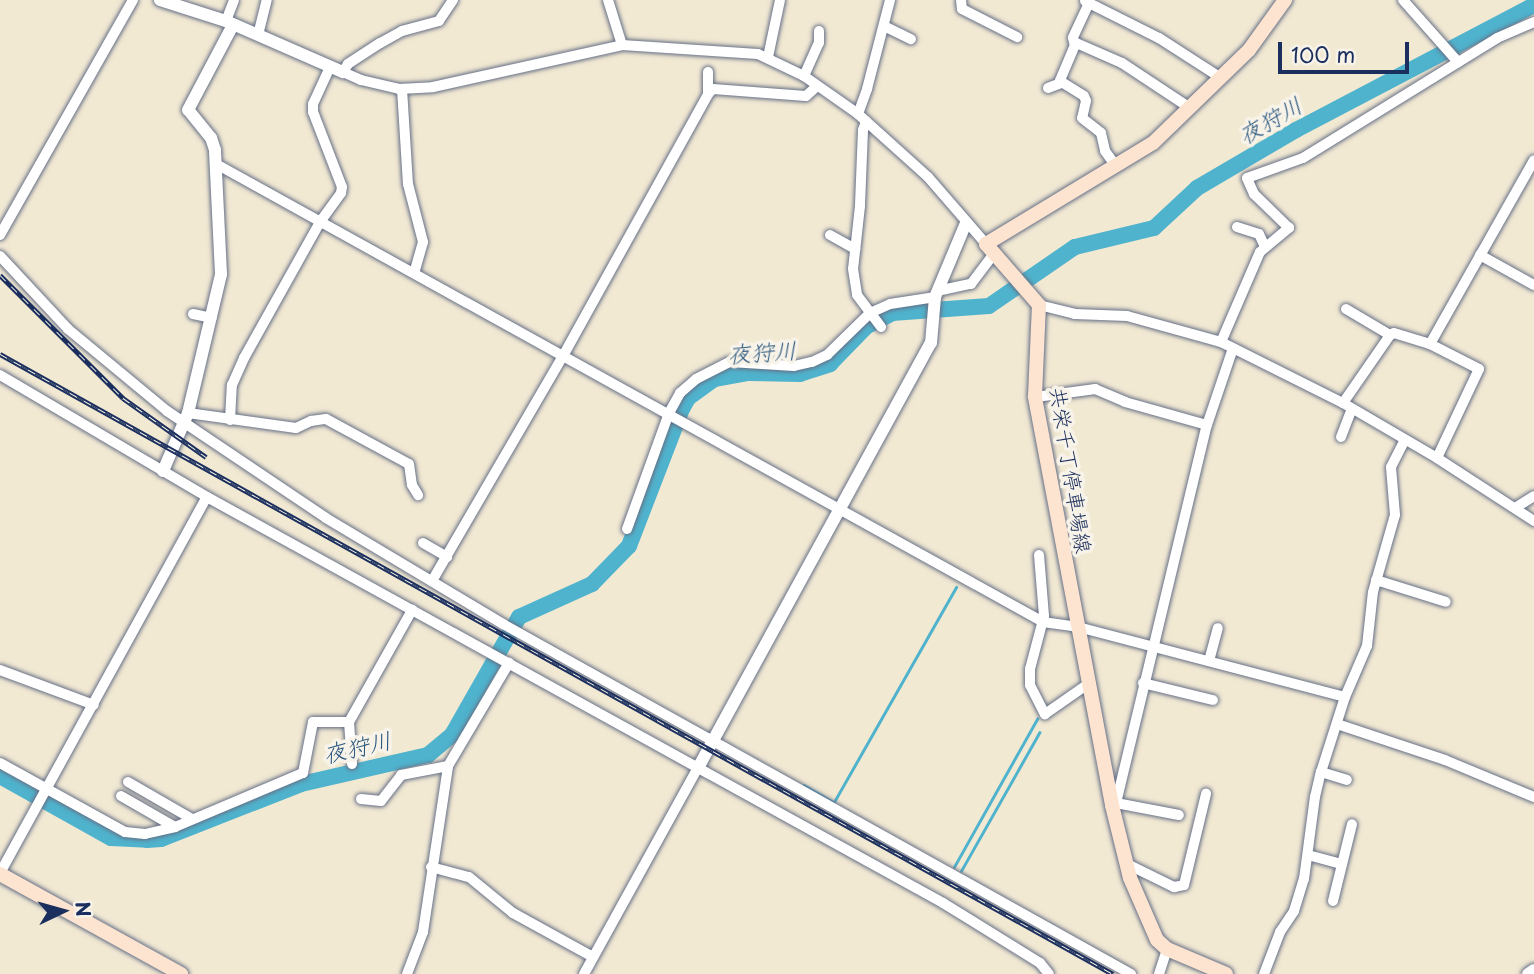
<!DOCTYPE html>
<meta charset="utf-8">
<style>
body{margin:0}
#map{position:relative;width:1534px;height:974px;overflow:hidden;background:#f2e9d3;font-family:"Playpen Sans","Klee One",sans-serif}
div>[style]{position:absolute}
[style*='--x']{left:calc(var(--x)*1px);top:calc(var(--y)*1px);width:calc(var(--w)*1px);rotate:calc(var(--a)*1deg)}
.stream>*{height:2.5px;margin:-1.25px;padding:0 1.25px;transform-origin:1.25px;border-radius:1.25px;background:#4fb3cd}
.river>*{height:16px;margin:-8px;padding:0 8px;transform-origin:8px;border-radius:8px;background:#4fb3cd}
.roads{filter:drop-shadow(0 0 2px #667087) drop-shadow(0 0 2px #667087)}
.minor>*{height:10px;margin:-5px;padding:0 5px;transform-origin:5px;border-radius:5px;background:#fff}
.tertiary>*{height:12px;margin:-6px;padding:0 6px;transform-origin:6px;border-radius:6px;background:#fff}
.secondary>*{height:14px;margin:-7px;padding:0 7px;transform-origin:7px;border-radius:7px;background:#fde4d0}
.rail>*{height:5px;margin-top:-2.5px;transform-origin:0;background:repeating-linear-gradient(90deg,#f7f3e8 0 8px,#1b2f5e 0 16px);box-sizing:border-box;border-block:2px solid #1b2f5e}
span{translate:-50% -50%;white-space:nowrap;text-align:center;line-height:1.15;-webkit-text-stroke:7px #f7f3e8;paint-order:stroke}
.street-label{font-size:21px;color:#1b2f5e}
.water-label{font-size:23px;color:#2b577f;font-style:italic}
.north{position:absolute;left:28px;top:876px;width:70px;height:70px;-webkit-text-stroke:5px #f7f3e8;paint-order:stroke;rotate:85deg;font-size:19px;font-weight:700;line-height:28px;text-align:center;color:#1b2f5e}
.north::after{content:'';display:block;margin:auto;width:24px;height:32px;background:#1b2f5e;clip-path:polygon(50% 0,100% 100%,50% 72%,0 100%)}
.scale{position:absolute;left:1278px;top:42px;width:131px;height:32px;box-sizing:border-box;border:4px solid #1b2f5e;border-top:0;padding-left:9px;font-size:21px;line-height:24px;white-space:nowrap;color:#1b2f5e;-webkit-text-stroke:5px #f7f3e8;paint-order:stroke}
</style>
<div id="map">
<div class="stream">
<div style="--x:804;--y:785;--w:34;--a:30"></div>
<div style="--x:834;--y:802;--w:247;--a:-60.4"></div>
<div style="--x:954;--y:867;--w:170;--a:-60.7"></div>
<div style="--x:961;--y:871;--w:159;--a:-60.5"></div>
</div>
<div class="river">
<div style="--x:0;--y:776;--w:127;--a:29.2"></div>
<div style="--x:111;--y:838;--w:36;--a:3"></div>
<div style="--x:147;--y:840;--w:14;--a:-4"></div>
<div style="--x:161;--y:839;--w:150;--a:-21.4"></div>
<div style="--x:301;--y:784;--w:130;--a:-12.9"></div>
<div style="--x:428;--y:755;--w:31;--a:-40"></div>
<div style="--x:452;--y:735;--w:136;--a:-60.4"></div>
<div style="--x:519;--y:617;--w:80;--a:-24.3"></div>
<div style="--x:592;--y:584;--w:53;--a:-45.8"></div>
<div style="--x:629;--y:546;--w:147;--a:-68.9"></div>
<div style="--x:682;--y:409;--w:13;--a:-61"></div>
<div style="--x:688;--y:398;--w:32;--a:-36"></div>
<div style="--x:714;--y:379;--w:35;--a:-10"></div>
<div style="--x:748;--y:373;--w:52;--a:1.1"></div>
<div style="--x:800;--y:374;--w:32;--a:-18"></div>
<div style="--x:830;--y:364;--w:53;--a:-45.8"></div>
<div style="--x:867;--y:326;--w:28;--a:-27"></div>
<div style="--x:892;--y:313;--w:97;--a:-4.1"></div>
<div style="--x:989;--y:306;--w:104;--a:-34.5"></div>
<div style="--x:1075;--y:247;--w:81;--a:-13.5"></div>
<div style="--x:1154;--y:228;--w:59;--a:-42.9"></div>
<div style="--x:1197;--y:188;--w:115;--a:-30.4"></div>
<div style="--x:1296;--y:130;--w:269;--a:-27.7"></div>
</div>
<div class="roads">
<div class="minor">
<div style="--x:453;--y:0;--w:25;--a:124"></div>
<div style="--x:439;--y:21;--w:38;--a:165"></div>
<div style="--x:402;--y:31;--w:25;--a:151"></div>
<div style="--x:380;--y:43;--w:38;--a:147"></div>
<div style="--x:348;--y:64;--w:9;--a:122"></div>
<div style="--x:343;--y:72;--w:20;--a:24"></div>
<div style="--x:361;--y:80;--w:39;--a:13"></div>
<div style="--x:399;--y:89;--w:34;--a:-3"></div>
<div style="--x:433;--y:87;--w:194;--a:-12.5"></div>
<div style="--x:622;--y:45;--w:136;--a:3.8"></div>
<div style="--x:758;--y:54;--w:51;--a:25.6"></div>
<div style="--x:804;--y:76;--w:66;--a:35.1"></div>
<div style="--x:858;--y:114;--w:94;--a:42"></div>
<div style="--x:928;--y:177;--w:89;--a:49.1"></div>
<div style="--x:608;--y:0;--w:47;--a:72.7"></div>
<div style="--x:961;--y:0;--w:9;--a:84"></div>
<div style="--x:962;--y:9;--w:62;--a:27"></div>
<div style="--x:1403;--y:0;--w:83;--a:48.4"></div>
<div style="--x:1085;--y:1;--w:83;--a:26.6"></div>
<div style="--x:1159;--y:38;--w:74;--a:32.8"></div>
<div style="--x:1089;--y:3;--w:38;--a:115"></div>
<div style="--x:1073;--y:38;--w:7;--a:74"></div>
<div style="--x:1075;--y:45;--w:39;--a:113"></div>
<div style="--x:1060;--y:81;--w:28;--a:32"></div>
<div style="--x:1084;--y:96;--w:5;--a:68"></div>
<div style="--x:1086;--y:101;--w:17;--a:103"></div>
<div style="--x:1082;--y:118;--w:24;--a:38"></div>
<div style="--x:1101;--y:133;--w:18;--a:77"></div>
<div style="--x:1105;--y:151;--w:17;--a:54"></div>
<div style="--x:226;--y:21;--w:22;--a:-69"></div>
<div style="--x:884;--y:26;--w:30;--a:26"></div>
<div style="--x:258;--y:35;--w:36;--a:-76"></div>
<div style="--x:1074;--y:42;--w:52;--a:23.6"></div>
<div style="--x:1122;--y:63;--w:82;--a:33.5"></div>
<div style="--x:768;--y:57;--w:58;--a:-78.1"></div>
<div style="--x:804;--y:76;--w:36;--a:-66"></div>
<div style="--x:819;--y:43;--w:12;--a:-90"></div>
<div style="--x:1048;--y:88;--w:14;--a:-21"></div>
<div style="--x:402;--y:89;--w:95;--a:86.4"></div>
<div style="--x:408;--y:184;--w:60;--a:75.5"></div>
<div style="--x:423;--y:242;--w:32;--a:106"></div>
<div style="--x:708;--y:94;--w:22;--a:-90"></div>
<div style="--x:858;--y:114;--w:27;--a:-70"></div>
<div style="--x:867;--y:89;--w:92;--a:-75.5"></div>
<div style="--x:866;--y:121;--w:9;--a:108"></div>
<div style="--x:863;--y:130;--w:76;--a:92.3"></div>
<div style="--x:860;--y:206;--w:63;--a:96.3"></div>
<div style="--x:853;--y:269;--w:26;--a:81"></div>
<div style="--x:857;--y:295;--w:40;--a:53"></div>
<div style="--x:218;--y:165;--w:943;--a:28.98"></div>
<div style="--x:1043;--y:622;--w:35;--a:8"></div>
<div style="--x:1078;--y:627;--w:276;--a:14.7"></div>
<div style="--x:1237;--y:227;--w:23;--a:18"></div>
<div style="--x:1259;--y:234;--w:14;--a:65"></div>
<div style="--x:0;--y:235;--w:270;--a:-60.5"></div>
<div style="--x:830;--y:235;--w:29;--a:29"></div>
<div style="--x:1480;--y:255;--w:62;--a:29.1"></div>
<div style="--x:0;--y:256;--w:100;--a:47"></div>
<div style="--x:68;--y:329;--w:129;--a:39.6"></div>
<div style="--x:167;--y:411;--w:192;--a:33.9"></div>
<div style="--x:326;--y:518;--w:206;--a:30.9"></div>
<div style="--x:503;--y:624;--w:719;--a:29.13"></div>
<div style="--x:937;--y:291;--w:35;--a:-12"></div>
<div style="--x:971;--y:284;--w:38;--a:-53"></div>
<div style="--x:1039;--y:305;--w:37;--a:14"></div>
<div style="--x:1075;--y:314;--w:52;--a:2.2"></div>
<div style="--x:1127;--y:316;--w:98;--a:15.5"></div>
<div style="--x:1221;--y:342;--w:136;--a:26.6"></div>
<div style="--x:1343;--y:403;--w:109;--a:30.3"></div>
<div style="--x:1437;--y:458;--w:116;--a:33"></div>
<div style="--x:1346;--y:309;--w:51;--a:30.6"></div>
<div style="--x:193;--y:314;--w:19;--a:12"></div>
<div style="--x:1221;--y:342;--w:98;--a:-66.6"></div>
<div style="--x:1260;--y:252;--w:38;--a:-40"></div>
<div style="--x:1289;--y:228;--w:49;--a:-135.8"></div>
<div style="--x:1254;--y:194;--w:17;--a:-114"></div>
<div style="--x:1247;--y:178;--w:59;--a:-19.7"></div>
<div style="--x:1303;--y:158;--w:228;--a:-31.7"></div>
<div style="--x:1497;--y:38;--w:40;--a:-23.4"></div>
<div style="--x:1430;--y:344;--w:55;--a:27"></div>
<div style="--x:1479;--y:369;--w:98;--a:115.3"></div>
<div style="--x:0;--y:375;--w:240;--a:30.5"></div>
<div style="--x:207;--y:497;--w:841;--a:28.88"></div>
<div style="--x:943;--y:903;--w:114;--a:31.7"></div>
<div style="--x:1040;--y:963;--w:14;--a:51"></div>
<div style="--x:1036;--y:397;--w:60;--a:-7.7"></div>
<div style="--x:1095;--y:389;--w:33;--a:23"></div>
<div style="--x:1125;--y:402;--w:85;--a:15.7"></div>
<div style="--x:1343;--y:403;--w:83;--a:-55.3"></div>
<div style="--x:1390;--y:335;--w:4;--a:-27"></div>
<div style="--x:1394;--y:333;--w:38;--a:17"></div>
<div style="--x:1430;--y:344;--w:211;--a:-60.5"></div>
<div style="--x:188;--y:413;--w:109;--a:7.9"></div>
<div style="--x:296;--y:428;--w:17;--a:-25"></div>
<div style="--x:311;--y:421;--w:15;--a:-8"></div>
<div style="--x:326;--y:419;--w:94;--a:28.5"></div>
<div style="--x:409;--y:464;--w:21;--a:82"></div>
<div style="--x:412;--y:485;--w:12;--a:59"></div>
<div style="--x:230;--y:420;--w:35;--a:-87"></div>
<div style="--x:232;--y:385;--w:30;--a:-66"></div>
<div style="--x:244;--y:358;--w:156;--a:-60.8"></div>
<div style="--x:320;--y:222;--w:36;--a:-54"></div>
<div style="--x:341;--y:193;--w:6;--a:-81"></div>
<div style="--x:342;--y:187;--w:80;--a:-111.1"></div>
<div style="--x:313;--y:112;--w:8;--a:-90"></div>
<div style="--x:313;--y:104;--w:41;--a:-65.3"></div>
<div style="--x:1341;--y:437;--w:30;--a:-69"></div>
<div style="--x:1515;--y:508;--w:22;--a:-32"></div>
<div style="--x:627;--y:529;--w:123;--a:-70.1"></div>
<div style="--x:669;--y:413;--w:23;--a:-61"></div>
<div style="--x:680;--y:393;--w:21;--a:-41"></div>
<div style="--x:696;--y:379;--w:38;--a:-27"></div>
<div style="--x:730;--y:362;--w:64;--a:3.6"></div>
<div style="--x:794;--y:366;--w:18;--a:-13"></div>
<div style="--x:812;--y:362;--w:17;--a:-25"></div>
<div style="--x:827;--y:355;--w:60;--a:-44.3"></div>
<div style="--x:870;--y:313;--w:22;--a:-24"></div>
<div style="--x:890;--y:304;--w:46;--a:-8.8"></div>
<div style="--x:423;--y:543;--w:28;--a:30"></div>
<div style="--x:1039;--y:555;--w:61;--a:85.3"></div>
<div style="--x:1044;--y:616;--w:55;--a:104.8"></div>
<div style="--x:1030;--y:669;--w:16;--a:90"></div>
<div style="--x:1030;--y:685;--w:33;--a:63"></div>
<div style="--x:1045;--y:714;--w:52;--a:-34.9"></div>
<div style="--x:1376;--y:580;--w:73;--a:17.4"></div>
<div style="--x:432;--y:581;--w:260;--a:-59.8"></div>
<div style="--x:563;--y:356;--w:299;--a:-61"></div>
<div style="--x:708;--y:94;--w:7;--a:-45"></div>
<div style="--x:713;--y:89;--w:93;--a:4.3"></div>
<div style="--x:806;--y:96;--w:15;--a:-42"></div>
<div style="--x:1209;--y:661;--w:34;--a:-75"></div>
<div style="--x:0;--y:670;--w:100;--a:20.4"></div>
<div style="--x:1143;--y:683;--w:72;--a:13.7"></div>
<div style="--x:349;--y:722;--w:42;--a:85.9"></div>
<div style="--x:1337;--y:724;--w:114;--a:18.4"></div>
<div style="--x:1445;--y:760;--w:96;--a:22.6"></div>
<div style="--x:0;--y:763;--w:143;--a:28.9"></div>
<div style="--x:125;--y:832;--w:20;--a:6"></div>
<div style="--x:145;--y:834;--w:31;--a:-13"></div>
<div style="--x:175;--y:827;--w:139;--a:-22.9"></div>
<div style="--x:303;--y:773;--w:52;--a:-78.9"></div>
<div style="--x:313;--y:722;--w:36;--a:0"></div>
<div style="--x:349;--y:722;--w:129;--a:-60.6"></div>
<div style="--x:1321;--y:772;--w:27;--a:17"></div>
<div style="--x:128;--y:782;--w:74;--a:30"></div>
<div style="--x:121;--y:796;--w:62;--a:29.9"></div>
<div style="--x:361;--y:799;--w:20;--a:6"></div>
<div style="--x:381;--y:801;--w:33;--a:-52"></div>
<div style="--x:401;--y:775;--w:48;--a:-10.8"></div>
<div style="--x:1116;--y:803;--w:64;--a:10.8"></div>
<div style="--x:1112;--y:805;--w:4;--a:-27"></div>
<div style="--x:1116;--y:803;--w:389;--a:-76.5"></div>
<div style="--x:1207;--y:425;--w:81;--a:-71.3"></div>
<div style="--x:1308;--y:855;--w:35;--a:15"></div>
<div style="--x:1125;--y:863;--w:55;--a:26.1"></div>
<div style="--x:1174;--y:887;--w:10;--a:-11"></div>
<div style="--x:1184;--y:885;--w:94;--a:-76.4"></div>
<div style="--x:431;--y:867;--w:39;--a:15"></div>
<div style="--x:469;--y:877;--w:57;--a:39.3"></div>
<div style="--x:513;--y:913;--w:91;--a:28.8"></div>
<div style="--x:0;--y:873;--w:429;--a:-61.2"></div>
<div style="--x:1333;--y:901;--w:79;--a:-76.1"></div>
<div style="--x:407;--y:974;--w:45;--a:-69.1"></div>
<div style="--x:423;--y:932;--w:168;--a:-81.4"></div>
<div style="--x:448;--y:766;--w:120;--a:-59.4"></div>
<div style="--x:584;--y:974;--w:238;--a:-61.1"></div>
<div style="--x:1159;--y:974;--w:26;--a:-72"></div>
<div style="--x:1264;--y:974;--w:45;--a:-69.1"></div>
<div style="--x:1280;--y:932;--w:25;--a:-56"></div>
<div style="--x:1294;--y:911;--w:34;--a:-73"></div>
<div style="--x:1304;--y:879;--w:83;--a:-82.4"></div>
<div style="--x:1315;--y:797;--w:26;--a:-77"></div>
<div style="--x:1321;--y:772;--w:79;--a:-72.3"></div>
<div style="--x:1345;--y:697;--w:56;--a:-66.7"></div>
<div style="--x:1367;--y:646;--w:54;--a:-83.7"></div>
<div style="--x:1373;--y:592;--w:80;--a:-74.1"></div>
<div style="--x:1395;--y:515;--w:48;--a:-94.8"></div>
<div style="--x:1391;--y:467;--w:30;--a:-63"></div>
</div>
<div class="tertiary">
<div style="--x:160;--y:0;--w:69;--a:17.7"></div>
<div style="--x:226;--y:21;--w:128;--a:23.6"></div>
<div style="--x:163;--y:471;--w:63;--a:-66.7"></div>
<div style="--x:188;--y:413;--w:143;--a:-76.6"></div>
<div style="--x:221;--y:274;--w:124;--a:-92.8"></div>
<div style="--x:215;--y:150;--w:13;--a:-108"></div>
<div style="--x:211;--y:138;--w:36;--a:-129"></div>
<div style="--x:188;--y:110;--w:96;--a:-62.1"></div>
<div style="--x:699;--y:766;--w:482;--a:-61.3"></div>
<div style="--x:931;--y:343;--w:46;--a:-85"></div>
<div style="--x:935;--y:297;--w:80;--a:-67.3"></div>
<div style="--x:1528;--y:974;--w:7;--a:-34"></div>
</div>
<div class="secondary">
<div style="--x:0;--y:874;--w:207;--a:28.9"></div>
<div style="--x:1226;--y:974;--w:64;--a:-157"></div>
<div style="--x:1167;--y:949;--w:13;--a:-138"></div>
<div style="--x:1157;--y:940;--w:68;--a:-113.5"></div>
<div style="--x:1130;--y:878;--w:75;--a:-103.9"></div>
<div style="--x:1112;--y:805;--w:416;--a:-100.7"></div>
<div style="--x:1035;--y:396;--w:91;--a:-87.5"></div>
<div style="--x:1039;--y:305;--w:81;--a:-131"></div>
<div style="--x:986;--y:244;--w:195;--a:-31.2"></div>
<div style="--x:1153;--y:143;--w:134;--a:-44.1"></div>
<div style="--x:1249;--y:50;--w:62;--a:-54.2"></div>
</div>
</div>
<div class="rail">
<div style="--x:0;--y:275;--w:174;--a:45"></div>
<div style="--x:123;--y:398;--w:102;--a:35.4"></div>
<div style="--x:0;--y:354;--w:1274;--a:29.12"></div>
</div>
<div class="street-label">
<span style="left:1072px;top:470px;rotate:81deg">共栄千丁停車場線</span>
</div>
<div class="water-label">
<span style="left:1270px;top:120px;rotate:-30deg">夜狩川</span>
<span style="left:762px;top:352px;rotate:-4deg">夜狩川</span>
<span style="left:357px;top:747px;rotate:-13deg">夜狩川</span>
</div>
<div class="north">N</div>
<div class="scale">100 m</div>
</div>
